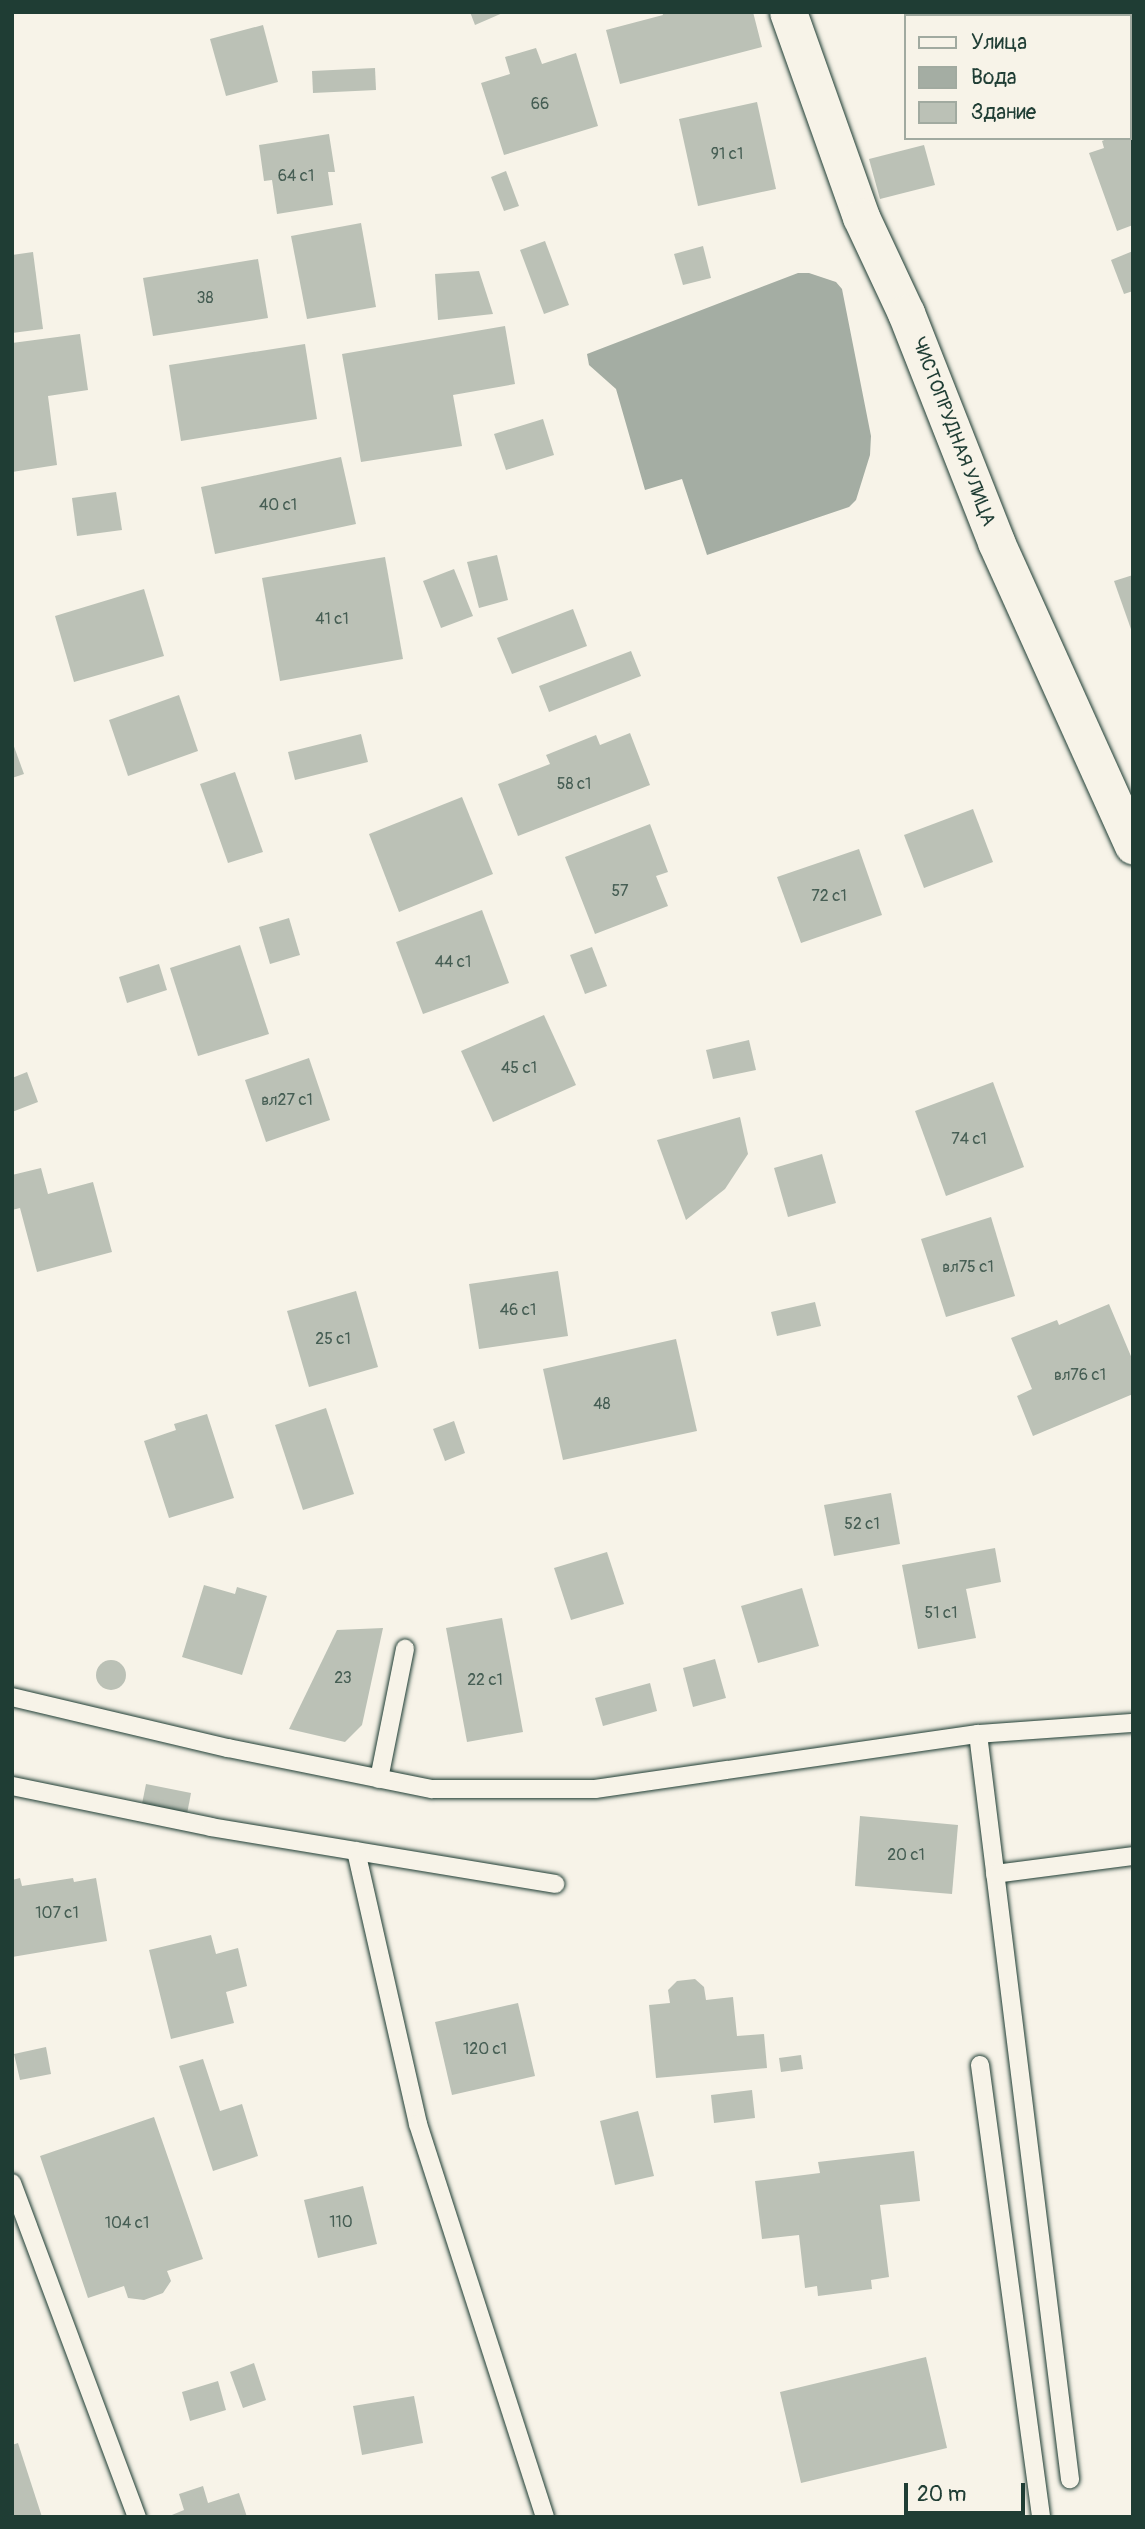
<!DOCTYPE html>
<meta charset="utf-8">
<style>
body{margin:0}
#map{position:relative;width:1145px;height:2529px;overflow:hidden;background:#f7f3e8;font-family:Pangolin,sans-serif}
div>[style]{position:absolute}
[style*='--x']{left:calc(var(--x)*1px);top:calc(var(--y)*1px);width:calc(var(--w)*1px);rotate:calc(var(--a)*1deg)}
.water>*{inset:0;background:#a4ada3}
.building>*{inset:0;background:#bbc1b6}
.round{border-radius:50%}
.roads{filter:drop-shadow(0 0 2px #1f3d34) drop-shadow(0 0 2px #1f3d34)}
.service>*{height:18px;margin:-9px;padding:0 9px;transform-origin:9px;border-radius:9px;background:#f7f3e8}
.minor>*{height:37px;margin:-18.5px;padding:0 18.5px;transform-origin:18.5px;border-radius:18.5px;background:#f7f3e8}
span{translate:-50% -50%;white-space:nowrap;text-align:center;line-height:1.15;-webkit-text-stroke:6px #f7f3e8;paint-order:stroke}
.number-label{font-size:16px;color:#465e54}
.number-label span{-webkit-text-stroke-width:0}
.street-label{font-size:19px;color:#1f3d34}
.frame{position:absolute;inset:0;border:14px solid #1f3d34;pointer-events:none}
.legend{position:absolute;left:904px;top:14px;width:228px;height:126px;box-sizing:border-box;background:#f7f3e8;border:2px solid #a1aaa0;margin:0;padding:9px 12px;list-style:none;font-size:21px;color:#1f3d34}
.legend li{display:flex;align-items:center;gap:14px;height:35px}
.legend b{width:35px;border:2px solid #a1aaa0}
.scale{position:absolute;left:904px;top:2483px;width:121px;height:32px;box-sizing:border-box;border:4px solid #1f3d34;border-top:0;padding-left:9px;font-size:21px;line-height:24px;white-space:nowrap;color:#1f3d34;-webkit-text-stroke:5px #f7f3e8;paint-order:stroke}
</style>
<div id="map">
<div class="water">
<div style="clip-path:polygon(798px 273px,809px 273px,836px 282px,842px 289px,871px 436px,870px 455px,856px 500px,849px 507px,707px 555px,682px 479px,645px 490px,616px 389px,589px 365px,587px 354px)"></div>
</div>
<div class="building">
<div style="clip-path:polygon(470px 12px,505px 12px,475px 25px)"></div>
<div style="clip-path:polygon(662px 12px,753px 12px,762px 47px,620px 84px,606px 30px,663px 15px)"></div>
<div style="clip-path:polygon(1049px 12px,1126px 12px,1127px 16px,1041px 16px)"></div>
<div style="clip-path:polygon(263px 25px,278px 82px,226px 96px,210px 39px)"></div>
<div style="clip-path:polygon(536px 48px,542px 64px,576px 53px,598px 126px,504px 155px,481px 83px,510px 74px,505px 57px)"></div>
<div style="clip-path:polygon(375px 68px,376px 90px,313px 93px,312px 71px)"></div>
<div style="clip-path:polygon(757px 102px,776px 189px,698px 206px,679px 119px)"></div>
<div style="clip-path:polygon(329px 134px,335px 172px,328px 172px,333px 205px,277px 214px,272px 180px,264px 181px,259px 145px)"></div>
<div style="clip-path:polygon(1109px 138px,1133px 138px,1133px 225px,1117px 231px,1089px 153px,1104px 148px,1102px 141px)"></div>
<div style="clip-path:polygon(924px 145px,935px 185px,880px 199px,869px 159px)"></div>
<div style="clip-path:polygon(506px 171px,519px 206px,504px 211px,491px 177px)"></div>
<div style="clip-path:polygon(361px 223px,376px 307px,307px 319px,291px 236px)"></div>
<div style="clip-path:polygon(545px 241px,569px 305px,544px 314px,520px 250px)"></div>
<div style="clip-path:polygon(703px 246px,711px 278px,683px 285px,674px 254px)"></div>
<div style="clip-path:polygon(1133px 251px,1133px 291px,1124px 294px,1111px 260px)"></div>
<div style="clip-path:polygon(33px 252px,43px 329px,12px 333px,12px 255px)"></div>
<div style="clip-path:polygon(258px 259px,268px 318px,153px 336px,143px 278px)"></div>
<div style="clip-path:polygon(479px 271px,493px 314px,438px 320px,435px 274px)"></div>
<div style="clip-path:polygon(505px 326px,515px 384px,453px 395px,462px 446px,361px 462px,342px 354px)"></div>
<div style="clip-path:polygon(80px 334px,88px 390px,48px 396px,57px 465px,12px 472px,12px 343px)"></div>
<div style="clip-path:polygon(305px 344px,317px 419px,181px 441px,169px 365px)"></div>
<div style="clip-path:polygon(543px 419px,554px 455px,506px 470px,494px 434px)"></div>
<div style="clip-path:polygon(341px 457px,356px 524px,215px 554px,201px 487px)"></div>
<div style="clip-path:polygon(116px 492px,122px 530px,77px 536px,72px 498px)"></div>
<div style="clip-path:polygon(497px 555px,508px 600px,479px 608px,467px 562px)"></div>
<div style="clip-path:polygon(385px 557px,403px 659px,280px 681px,262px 578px)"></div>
<div style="clip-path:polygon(454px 569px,473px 616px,441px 628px,423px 581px)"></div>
<div style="clip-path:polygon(1133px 575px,1133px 632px,1132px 632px,1114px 581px)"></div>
<div style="clip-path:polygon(144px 589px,164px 656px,74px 682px,55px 616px)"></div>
<div style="clip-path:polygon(573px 609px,587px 646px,512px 674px,497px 638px)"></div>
<div style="clip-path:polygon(631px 651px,641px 676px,549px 712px,539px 686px)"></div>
<div style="clip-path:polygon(179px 695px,198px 751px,128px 776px,109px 720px)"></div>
<div style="clip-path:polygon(630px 733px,650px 785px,518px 836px,498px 784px,550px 764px,546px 755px,596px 735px,600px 745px)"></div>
<div style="clip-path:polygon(361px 734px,368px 762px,295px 780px,288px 752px)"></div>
<div style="clip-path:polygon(12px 741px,24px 774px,12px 778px)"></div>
<div style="clip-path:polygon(235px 772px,263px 852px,228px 863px,200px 784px)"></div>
<div style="clip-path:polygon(462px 797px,493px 874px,399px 912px,369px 834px)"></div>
<div style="clip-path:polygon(973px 809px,993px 862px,924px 888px,904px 835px)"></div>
<div style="clip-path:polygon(650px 824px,668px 872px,656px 876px,668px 906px,595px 934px,565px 857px)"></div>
<div style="clip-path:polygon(859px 849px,882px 915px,801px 943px,777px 877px)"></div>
<div style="clip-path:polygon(482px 910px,509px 983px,423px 1014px,396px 942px)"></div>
<div style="clip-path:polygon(289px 918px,300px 955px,270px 964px,259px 927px)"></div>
<div style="clip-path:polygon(240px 945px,269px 1034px,198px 1056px,170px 968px)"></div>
<div style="clip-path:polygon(592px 947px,607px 986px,585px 994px,570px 955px)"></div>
<div style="clip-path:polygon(159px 964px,167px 990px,127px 1003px,119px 977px)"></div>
<div style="clip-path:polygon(544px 1015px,576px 1085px,493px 1122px,461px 1051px)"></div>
<div style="clip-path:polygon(749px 1040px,756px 1070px,713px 1079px,706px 1050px)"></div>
<div style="clip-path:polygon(309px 1058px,330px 1120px,266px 1142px,245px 1080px)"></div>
<div style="clip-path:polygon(27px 1072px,38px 1102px,12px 1112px,12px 1078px)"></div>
<div style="clip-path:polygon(993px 1082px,1024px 1167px,946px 1196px,915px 1111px)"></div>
<div style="clip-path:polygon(740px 1117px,748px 1154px,725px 1189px,686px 1220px,657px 1140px)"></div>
<div style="clip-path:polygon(822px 1154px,836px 1203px,788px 1217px,774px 1168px)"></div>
<div style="clip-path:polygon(41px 1168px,48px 1194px,93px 1182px,112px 1252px,37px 1272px,20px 1208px,12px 1210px,12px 1175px)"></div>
<div style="clip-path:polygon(991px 1217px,1015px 1296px,946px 1317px,921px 1239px)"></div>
<div style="clip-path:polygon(558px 1271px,568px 1336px,479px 1349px,469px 1284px)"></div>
<div style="clip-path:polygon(356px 1291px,378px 1367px,309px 1387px,287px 1311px)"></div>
<div style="clip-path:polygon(815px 1302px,821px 1326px,777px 1336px,771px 1312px)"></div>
<div style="clip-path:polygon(1109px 1304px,1133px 1361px,1133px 1394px,1033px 1436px,1017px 1396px,1032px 1389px,1011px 1338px,1057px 1320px,1059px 1325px)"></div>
<div style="clip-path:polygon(676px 1339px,697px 1431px,563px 1460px,543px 1369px)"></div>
<div style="clip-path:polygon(326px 1408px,354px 1494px,303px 1510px,275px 1425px)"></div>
<div style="clip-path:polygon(207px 1414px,234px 1498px,169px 1518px,144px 1441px,176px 1430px,174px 1424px)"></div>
<div style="clip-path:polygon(454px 1421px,465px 1453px,445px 1461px,433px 1429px)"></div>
<div style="clip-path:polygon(891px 1493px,900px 1544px,834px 1556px,824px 1505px)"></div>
<div style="clip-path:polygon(995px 1548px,1001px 1582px,966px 1589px,976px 1638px,918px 1649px,902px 1565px)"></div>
<div style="clip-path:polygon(607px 1552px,624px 1604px,571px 1620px,554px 1568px)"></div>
<div style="clip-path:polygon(204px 1585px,235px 1594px,237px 1587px,267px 1596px,242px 1675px,182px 1657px)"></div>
<div style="clip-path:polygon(802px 1588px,819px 1646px,758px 1663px,741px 1606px)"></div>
<div style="clip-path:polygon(502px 1618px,523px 1732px,467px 1742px,446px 1628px)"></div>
<div style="clip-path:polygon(383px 1628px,362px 1725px,345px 1742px,289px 1729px,337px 1630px)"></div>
<div style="clip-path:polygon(715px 1659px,726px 1698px,693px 1707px,683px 1668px)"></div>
<div class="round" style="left:96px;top:1660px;width:30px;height:30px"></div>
<div style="clip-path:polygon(650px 1683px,657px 1711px,603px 1726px,595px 1698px)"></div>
<div style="clip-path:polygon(146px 1784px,191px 1793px,187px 1814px,142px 1804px)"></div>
<div style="clip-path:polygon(860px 1816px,958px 1825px,952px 1894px,855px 1886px)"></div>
<div style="clip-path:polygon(20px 1878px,22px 1886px,73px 1878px,74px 1882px,96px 1878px,107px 1941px,12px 1957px,12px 1880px)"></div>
<div style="clip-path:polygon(211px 1935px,216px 1954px,238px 1948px,247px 1986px,226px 1992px,234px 2023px,171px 2039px,149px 1950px)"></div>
<div style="clip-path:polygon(695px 1979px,704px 1987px,706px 2000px,733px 1997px,737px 2036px,764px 2034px,767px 2068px,656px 2078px,649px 2005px,670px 2003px,668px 1990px,677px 1981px)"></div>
<div style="clip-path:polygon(518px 2003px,535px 2076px,452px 2095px,435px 2022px)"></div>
<div style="clip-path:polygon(46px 2047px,51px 2074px,20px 2080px,14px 2054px)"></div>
<div style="clip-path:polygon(801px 2055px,803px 2069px,781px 2072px,779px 2058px)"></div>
<div style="clip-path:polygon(203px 2059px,220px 2111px,242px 2104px,258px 2156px,213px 2171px,179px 2066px)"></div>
<div style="clip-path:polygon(752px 2090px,755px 2118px,714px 2123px,711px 2095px)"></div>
<div style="clip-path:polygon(638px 2111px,654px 2176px,615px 2185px,600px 2121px)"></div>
<div style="clip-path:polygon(154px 2117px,203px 2259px,167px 2271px,171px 2281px,163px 2293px,144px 2300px,128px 2298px,124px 2286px,88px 2298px,40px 2156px)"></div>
<div style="clip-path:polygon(914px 2151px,920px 2201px,880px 2205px,889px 2277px,871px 2280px,872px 2289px,818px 2296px,817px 2286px,805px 2288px,799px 2235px,762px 2239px,755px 2181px,820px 2173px,818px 2162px)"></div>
<div style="clip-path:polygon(363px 2186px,377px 2244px,318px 2258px,304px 2200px)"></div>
<div style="clip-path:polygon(926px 2357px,947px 2448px,801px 2483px,780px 2392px)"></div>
<div style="clip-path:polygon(254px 2363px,266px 2400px,243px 2408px,230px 2372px)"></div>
<div style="clip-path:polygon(218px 2381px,226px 2410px,190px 2421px,182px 2392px)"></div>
<div style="clip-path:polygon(414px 2396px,423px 2443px,362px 2455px,353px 2406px)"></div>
<div style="clip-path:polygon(18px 2443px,42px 2517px,12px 2517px,12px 2445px)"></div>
<div style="clip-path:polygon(203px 2486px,208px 2503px,239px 2493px,247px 2517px,167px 2517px,184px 2510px,179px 2494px)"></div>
</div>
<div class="roads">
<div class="service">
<div style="--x:12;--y:1697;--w:222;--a:13.3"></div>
<div style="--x:228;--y:1748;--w:208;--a:11.4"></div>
<div style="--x:432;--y:1789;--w:163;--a:0"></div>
<div style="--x:595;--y:1789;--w:387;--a:-8.2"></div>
<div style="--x:978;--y:1734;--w:155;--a:-4.1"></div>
<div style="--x:978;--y:1734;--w:751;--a:82.96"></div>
<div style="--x:379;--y:1779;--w:133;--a:-78.7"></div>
<div style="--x:12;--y:1786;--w:203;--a:11.6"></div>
<div style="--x:211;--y:1827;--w:349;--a:9.4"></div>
<div style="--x:356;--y:1851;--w:280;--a:77.2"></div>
<div style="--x:418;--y:2124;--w:413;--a:72.1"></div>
<div style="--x:995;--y:1874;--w:139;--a:-7.4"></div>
<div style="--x:980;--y:2065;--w:456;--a:82.3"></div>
<div style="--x:12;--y:2183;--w:357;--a:69.5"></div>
</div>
<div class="minor">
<div style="--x:788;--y:12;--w:218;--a:70.4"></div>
<div style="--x:861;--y:217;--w:106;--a:64.9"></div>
<div style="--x:906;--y:313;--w:246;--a:68.5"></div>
<div style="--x:996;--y:542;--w:333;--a:65.7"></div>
</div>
</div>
<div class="number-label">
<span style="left:540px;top:104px">66</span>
<span style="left:727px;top:154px">91 с1</span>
<span style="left:296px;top:176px">64 с1</span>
<span style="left:205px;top:298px">38</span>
<span style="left:278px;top:505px">40 с1</span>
<span style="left:332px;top:619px">41 с1</span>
<span style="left:574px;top:784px">58 с1</span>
<span style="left:620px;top:891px">57</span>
<span style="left:829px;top:896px">72 с1</span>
<span style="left:453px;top:962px">44 с1</span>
<span style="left:519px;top:1068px">45 с1</span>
<span style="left:287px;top:1100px">вл27 с1</span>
<span style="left:969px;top:1139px">74 с1</span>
<span style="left:968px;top:1267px">вл75 с1</span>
<span style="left:518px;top:1310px">46 с1</span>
<span style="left:333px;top:1339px">25 с1</span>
<span style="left:1080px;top:1375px">вл76 с1</span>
<span style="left:602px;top:1404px">48</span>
<span style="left:862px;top:1524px">52 с1</span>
<span style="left:941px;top:1613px">51 с1</span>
<span style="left:343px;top:1678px">23</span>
<span style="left:485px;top:1680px">22 с1</span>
<span style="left:906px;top:1855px">20 с1</span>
<span style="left:57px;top:1913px">107 с1</span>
<span style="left:485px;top:2049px">120 с1</span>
<span style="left:341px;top:2222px">110</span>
<span style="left:127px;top:2223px">104 с1</span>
</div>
<div class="street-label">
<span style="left:953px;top:432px;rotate:69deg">ЧИСТОПРУДНАЯ УЛИЦА</span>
</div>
<div class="frame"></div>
<ul class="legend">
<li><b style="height:9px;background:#f7f3e8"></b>Улица</li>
<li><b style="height:19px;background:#a4ada3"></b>Вода</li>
<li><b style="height:19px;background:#bbc1b6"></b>Здание</li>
</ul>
<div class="scale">20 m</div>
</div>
